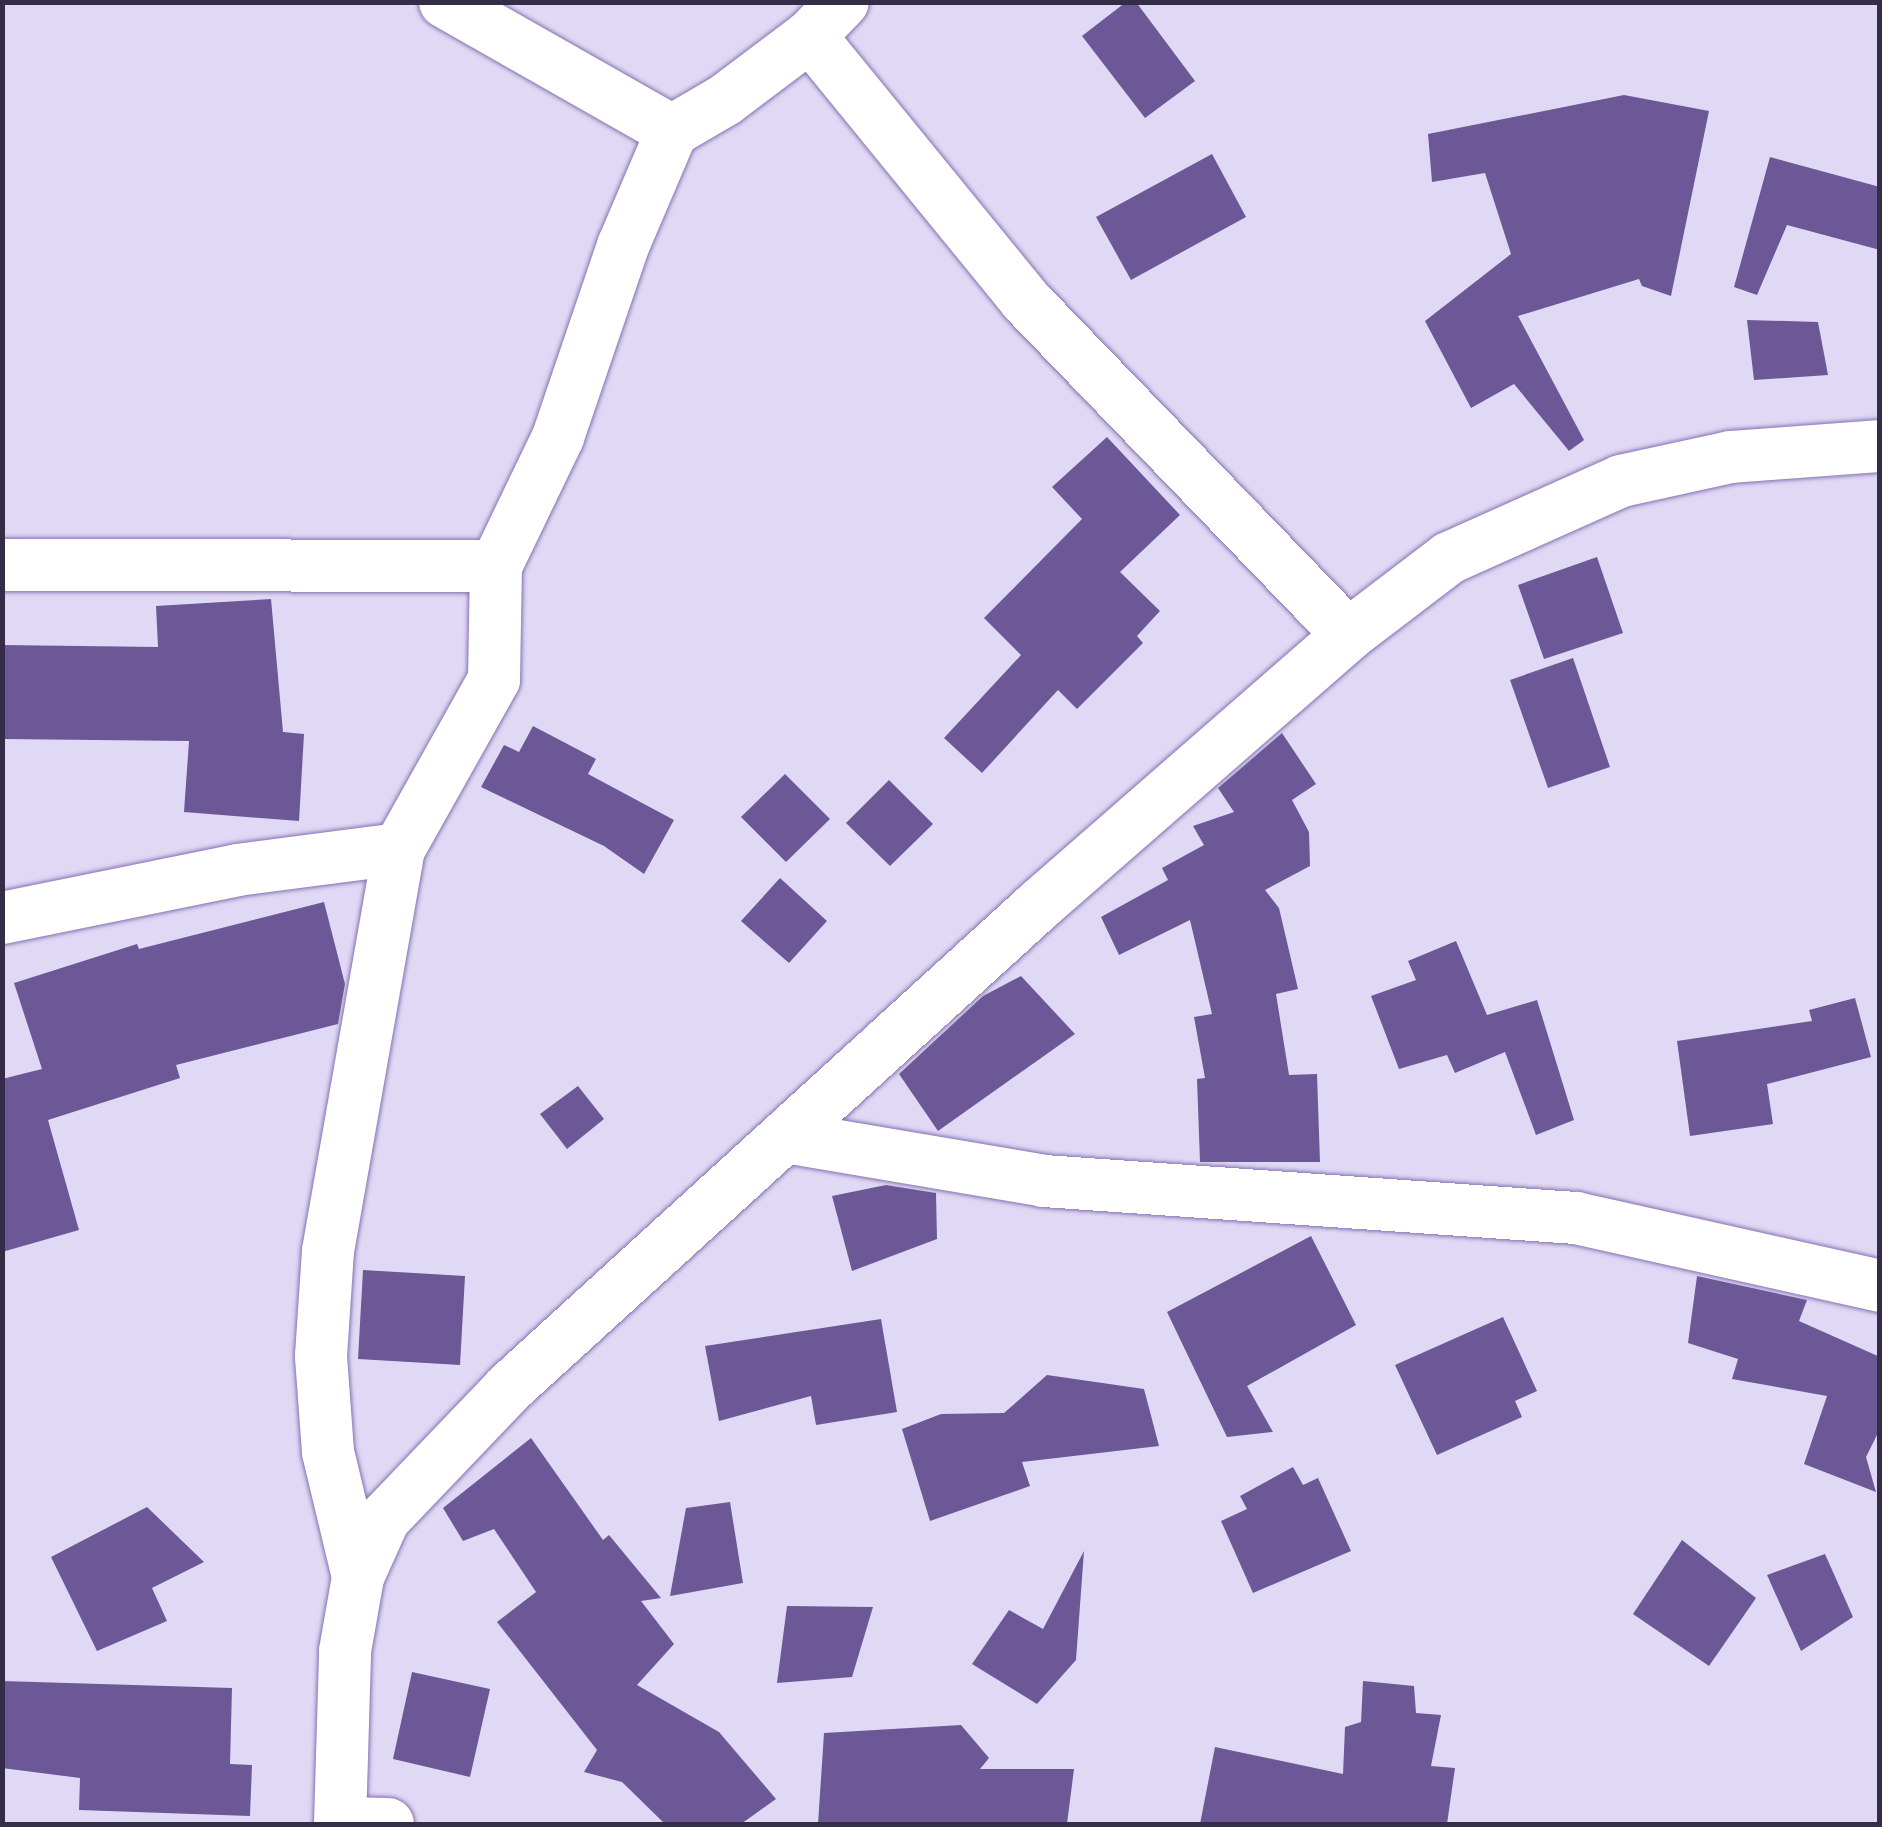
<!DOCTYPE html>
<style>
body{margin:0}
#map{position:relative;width:1882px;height:1827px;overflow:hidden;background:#e0d9f5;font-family:"Nunito Sans",sans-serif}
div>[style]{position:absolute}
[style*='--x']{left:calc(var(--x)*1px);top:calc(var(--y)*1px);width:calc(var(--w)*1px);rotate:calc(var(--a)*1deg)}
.building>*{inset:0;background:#6c5896}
.roads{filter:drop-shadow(0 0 2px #8571b2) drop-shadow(0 0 2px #8571b2)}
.street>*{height:52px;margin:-26px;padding:0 26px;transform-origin:26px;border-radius:26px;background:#fff}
span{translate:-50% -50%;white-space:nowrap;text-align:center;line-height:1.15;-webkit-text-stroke:10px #e0d9f5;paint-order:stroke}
.frame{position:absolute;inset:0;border:5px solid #352d48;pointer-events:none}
</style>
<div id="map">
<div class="building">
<div style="clip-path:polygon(1126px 2px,1136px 2px,1195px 81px,1145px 118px,1082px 36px)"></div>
<div style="clip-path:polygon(1624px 95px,1709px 111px,1671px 296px,1642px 286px,1639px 279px,1518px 316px,1584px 440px,1569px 451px,1514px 384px,1471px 408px,1425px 321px,1511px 254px,1485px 173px,1432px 182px,1428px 134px)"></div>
<div style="clip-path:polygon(1212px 154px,1246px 217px,1131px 280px,1096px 217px)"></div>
<div style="clip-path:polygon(1770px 157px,1880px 187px,1880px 250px,1787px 225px,1757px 295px,1734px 287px)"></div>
<div style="clip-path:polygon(1747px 320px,1818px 322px,1828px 375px,1754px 380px)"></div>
<div style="clip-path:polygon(1107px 437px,1180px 515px,1120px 572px,1160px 611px,1137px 636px,1143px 643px,1077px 709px,1058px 690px,982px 773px,944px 738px,1021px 655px,984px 618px,1082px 519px,1052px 487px)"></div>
<div style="clip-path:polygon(1597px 557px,1623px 633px,1544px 659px,1518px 585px)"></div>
<div style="clip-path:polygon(271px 599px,283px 732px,304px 734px,299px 821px,184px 812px,189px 741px,2px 739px,2px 645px,158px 647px,156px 606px)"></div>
<div style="clip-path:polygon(1573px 658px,1610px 767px,1548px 788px,1510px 680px)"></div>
<div style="clip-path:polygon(533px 726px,596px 759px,588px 774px,674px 820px,644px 874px,604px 846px,481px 787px,504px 745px,519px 752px)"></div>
<div style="clip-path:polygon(1282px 733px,1316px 784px,1292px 800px,1309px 832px,1310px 866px,1265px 890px,1279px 908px,1298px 989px,1276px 994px,1289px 1075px,1317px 1074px,1320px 1162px,1200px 1162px,1197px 1079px,1205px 1078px,1194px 1017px,1212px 1014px,1190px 920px,1119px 955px,1101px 917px,1168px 880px,1162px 868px,1204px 845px,1193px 826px,1234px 812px,1218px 788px)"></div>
<div style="clip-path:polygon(785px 774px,830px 819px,786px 862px,741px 817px)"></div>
<div style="clip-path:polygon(889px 780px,933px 824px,890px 866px,846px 823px)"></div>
<div style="clip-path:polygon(780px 878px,827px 921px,789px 963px,741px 921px)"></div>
<div style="clip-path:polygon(324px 902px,345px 984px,338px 1024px,176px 1065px,180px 1078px,48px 1120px,79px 1230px,2px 1252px,2px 1079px,42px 1069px,14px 983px,137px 944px,139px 949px)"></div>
<div style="clip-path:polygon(1456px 941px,1487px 1015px,1537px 1000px,1574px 1120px,1536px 1135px,1505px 1052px,1455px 1073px,1447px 1055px,1399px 1069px,1371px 996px,1416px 980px,1408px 961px)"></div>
<div style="clip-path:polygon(1021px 976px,1075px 1034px,938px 1131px,899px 1074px,983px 996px)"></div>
<div style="clip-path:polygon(1855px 998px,1871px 1057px,1767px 1084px,1773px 1124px,1690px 1136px,1677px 1041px,1812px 1021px,1809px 1010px)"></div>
<div style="clip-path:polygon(578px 1086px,604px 1119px,567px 1149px,540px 1114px)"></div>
<div style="clip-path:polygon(886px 1185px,936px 1193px,937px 1239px,852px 1271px,832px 1196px)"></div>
<div style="clip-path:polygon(1311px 1236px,1356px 1325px,1247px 1386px,1273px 1432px,1227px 1437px,1167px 1312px)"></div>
<div style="clip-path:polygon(363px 1270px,465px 1276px,460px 1365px,358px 1359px)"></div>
<div style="clip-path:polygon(1697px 1276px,1807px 1300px,1799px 1321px,1880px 1357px,1880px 1429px,1866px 1457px,1876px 1492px,1804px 1464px,1827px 1396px,1732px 1379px,1738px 1359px,1688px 1343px)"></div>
<div style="clip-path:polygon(1503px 1317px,1537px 1391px,1515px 1401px,1522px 1417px,1437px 1455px,1395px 1365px)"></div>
<div style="clip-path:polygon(881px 1319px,897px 1412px,816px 1425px,811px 1396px,719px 1421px,705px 1346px)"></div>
<div style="clip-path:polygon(1047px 1375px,1144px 1389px,1159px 1446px,1022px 1462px,1030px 1486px,930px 1521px,902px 1429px,941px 1414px,1004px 1413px)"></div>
<div style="clip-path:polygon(531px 1438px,603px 1540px,609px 1535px,661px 1598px,641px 1601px,674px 1644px,637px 1685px,719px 1732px,776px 1799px,741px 1824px,665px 1824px,622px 1782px,584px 1772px,597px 1750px,497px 1622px,536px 1592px,494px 1529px,463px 1541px,443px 1508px)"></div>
<div style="clip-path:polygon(1293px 1467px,1303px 1485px,1318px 1478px,1351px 1551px,1253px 1593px,1221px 1521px,1247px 1509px,1240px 1496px)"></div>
<div style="clip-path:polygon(730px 1502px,743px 1583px,670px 1596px,686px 1508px)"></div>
<div style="clip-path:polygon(147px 1507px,204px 1562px,152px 1588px,167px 1621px,97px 1651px,51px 1557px)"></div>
<div style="clip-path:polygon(1682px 1540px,1756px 1598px,1709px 1666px,1633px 1614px)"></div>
<div style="clip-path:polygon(1084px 1551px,1076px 1660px,1037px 1704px,972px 1664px,1009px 1610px,1043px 1629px)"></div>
<div style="clip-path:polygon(1825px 1554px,1853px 1617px,1801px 1651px,1767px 1575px)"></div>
<div style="clip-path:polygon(787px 1606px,873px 1607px,852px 1677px,777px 1683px)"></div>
<div style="clip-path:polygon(412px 1672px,490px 1689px,470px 1777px,393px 1759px)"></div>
<div style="clip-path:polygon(2px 1681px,232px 1688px,230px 1764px,252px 1765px,250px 1816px,79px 1810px,80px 1778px,2px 1768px)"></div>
<div style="clip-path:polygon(1363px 1681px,1414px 1686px,1416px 1713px,1441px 1715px,1431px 1766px,1455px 1768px,1447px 1824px,1200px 1824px,1215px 1747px,1343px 1774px,1345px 1727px,1361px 1722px)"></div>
<div style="clip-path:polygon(961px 1725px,989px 1758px,980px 1769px,1074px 1769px,1067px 1824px,818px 1824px,824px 1733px)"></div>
</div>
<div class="roads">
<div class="street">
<div style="--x:810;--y:36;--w:340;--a:50.8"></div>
<div style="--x:1025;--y:300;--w:465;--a:46"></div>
<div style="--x:672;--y:131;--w:61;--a:-30.3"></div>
<div style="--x:725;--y:100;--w:106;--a:-37"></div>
<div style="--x:810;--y:36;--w:47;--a:-45.9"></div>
<div style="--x:2;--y:565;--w:494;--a:0.1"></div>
<div style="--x:2;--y:918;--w:240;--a:-11.5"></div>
<div style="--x:237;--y:870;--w:163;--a:-7.4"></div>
<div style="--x:785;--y:1137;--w:263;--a:9.6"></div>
<div style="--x:1044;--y:1181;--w:533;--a:3.98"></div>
<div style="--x:1576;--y:1218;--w:312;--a:12.6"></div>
<div style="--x:358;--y:1577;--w:129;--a:-103.5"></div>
<div style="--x:328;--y:1452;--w:96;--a:-94.2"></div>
<div style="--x:321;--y:1356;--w:105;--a:-86.2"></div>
<div style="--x:328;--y:1251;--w:408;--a:-80"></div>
<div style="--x:399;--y:849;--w:194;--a:-60.7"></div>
<div style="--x:494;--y:680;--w:114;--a:-89"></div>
<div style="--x:496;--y:566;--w:143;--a:-64.3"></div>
<div style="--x:558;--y:437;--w:202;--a:-71.2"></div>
<div style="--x:623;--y:246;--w:125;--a:-66.9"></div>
<div style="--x:672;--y:131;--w:261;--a:-150.4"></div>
<div style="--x:340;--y:1823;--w:48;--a:1.2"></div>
<div style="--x:340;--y:1824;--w:173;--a:-88.3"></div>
<div style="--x:345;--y:1651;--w:75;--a:-80"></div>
<div style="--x:358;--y:1577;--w:64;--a:-65.9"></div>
<div style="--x:384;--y:1519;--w:181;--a:-46.3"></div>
<div style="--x:509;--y:1388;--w:717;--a:-42.34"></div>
<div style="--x:1039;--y:905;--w:410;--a:-41.1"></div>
<div style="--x:1348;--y:635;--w:127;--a:-37.3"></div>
<div style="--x:1449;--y:558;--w:188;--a:-24.1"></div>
<div style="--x:1621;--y:481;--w:113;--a:-12.3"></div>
<div style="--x:1731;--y:457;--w:149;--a:-4.2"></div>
</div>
</div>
<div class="frame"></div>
</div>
